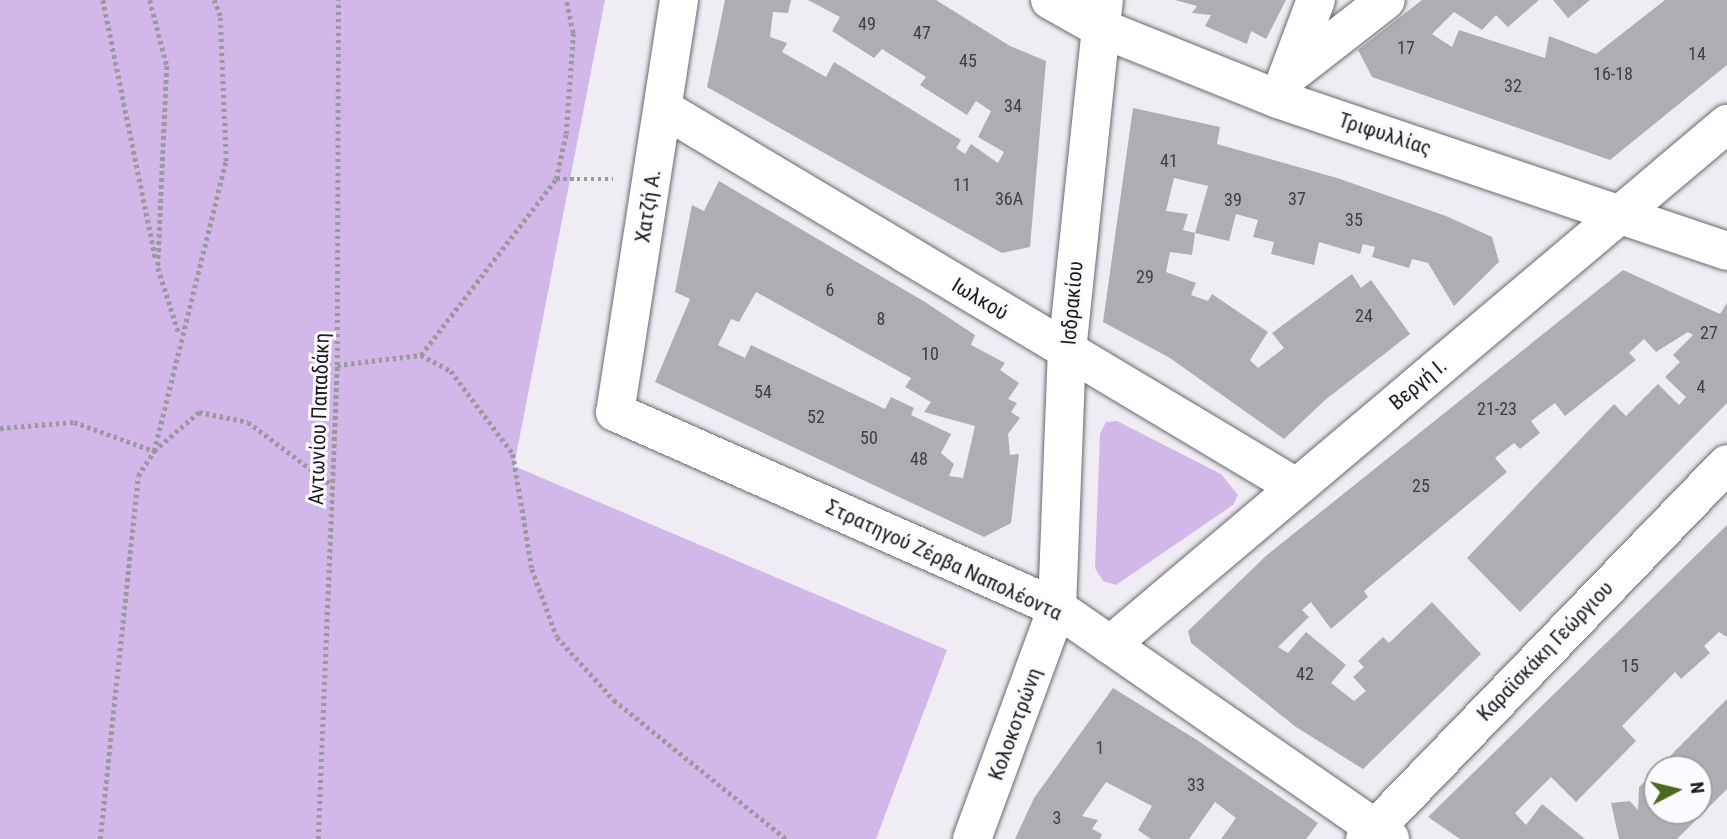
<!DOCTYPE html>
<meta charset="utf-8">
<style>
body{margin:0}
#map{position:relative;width:1727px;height:839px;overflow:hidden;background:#f0ecf4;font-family:"Roboto Condensed",sans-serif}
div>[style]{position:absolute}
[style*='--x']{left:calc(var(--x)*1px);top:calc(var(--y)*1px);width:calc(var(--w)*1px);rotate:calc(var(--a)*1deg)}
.green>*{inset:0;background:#d1b8e9}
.building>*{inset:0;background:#afacb3}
.path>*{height:4.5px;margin-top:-2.25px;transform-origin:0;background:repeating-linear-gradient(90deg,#9b989e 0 3.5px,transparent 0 7px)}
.roads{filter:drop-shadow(0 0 2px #6b676e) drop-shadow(0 0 2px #6b676e)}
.minor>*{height:38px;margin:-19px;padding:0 19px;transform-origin:19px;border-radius:19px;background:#fff}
span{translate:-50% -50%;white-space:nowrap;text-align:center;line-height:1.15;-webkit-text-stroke:6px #fcfaff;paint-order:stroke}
.number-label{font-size:18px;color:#403e42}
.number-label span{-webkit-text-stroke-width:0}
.street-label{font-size:21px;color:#1b1a1d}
.north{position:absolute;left:1643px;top:755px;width:70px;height:70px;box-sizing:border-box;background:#fcfaff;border:2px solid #a2a0a5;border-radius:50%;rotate:83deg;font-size:19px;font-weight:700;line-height:28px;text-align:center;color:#1b1a1d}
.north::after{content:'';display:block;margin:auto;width:24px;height:32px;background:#4c691d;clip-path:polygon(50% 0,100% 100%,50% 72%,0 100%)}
</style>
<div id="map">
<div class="green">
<div style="clip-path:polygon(0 0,605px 0,514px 466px,947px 650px,876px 839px,0 839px)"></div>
<div style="clip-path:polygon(1117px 421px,1221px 474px,1238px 495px,1233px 505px,1116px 585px,1103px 581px,1095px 568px,1100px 434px,1106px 422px)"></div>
</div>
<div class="building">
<div style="clip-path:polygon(725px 0,791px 0,788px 13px,773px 12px,770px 37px,787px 43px,782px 52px,826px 77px,834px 62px,961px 140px,956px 148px,965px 154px,971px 144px,998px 163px,1004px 152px,978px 137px,991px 111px,976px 101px,967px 115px,920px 85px,926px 77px,882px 49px,874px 58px,832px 31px,840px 17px,808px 0,936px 0,1010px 46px,1046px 61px,1030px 247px,1002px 253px,707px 87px)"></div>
<div style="clip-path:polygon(1175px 0,1286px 0,1266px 39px,1251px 31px,1247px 44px,1205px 26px,1211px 15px,1192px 13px,1197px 6px)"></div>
<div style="clip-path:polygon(1422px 0,1539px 0,1508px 27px,1496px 15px,1482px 30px,1454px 12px,1432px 34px,1452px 47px,1459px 30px,1545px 58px,1549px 36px,1596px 54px,1665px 0,1727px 0,1727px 65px,1610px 160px,1372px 77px,1358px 50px)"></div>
<div style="clip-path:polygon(1553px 0,1590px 0,1568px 18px)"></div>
<div style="clip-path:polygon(1133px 108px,1220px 127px,1217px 144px,1337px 178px,1446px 216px,1492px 237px,1499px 262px,1454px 306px,1428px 263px,1412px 259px,1409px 268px,1372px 257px,1375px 247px,1363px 244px,1360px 254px,1319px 242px,1314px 265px,1271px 254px,1274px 242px,1253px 237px,1258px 220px,1236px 214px,1229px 241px,1195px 233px,1208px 186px,1174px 178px,1166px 211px,1188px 214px,1183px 230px,1195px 233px,1192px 255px,1170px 252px,1166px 272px,1196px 283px,1191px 295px,1208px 301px,1212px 294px,1268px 332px,1250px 360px,1258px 368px,1284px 348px,1272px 333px,1352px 274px,1361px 288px,1371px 280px,1410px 334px,1325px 400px,1284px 439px,1170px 358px,1103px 322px)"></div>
<div style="clip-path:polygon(evenodd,719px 181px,925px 302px,975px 335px,971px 345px,1005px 363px,1000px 370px,1019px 383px,1008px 399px,1017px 403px,1011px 412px,1020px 418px,1008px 434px,1010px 455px,1019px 454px,1011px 523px,984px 537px,655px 382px,690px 299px,675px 292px,692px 205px,704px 211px,719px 181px,756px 292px,911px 378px,905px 387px,931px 402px,924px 412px,975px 426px,963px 478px,949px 476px,954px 464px,941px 453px,951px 434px,911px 415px,914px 408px,891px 397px,885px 409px,751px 345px,745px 358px,718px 345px,731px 319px,739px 322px,756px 292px)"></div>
<div style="clip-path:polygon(1623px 270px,1720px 314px,1727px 303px,1727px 403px,1520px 612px,1467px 558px,1614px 404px,1626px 416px,1658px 384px,1679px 405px,1686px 397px,1665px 377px,1680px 362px,1673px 355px,1693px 335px,1688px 332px,1656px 352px,1644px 339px,1629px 353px,1636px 360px,1565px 416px,1555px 403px,1531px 421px,1540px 433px,1520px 449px,1514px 443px,1495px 458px,1507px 472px,1364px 591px,1368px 597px,1331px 629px,1311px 602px,1302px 610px,1309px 617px,1278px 647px,1288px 653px,1306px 632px,1346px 665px,1331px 683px,1354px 701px,1366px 691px,1353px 677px,1364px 667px,1358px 661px,1383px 637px,1389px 643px,1432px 602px,1481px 654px,1363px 769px,1296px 727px,1191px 643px,1188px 631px,1267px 555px)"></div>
<div style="clip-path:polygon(1727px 525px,1727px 637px,1719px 632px,1704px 646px,1710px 653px,1681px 679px,1675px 672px,1622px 726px,1636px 741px,1576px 802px,1551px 777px,1515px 813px,1526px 825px,1542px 804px,1585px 839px,1460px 839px,1428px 817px)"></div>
<div style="clip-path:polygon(1113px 688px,1197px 740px,1318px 823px,1306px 839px,1221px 839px,1236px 818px,1215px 802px,1189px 839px,1151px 839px,1138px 830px,1152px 806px,1106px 782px,1082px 816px,1098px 820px,1092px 829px,1102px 834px,1100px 839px,1015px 839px,1034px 798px)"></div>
<div style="clip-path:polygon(evenodd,1727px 699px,1727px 789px,1677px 839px,1619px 839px,1611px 803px,1630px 801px,1638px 810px,1639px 787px,1727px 699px,1657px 769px,1699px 769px,1699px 811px,1657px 811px,1657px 769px)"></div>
</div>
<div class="path">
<div style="--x:103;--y:0;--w:265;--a:78.5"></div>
<div style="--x:150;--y:0;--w:68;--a:75.6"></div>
<div style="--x:167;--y:66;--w:202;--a:92.6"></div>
<div style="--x:158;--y:268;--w:69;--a:72.3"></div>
<div style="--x:556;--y:179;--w:57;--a:0"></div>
<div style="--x:421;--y:355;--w:34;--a:28"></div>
<div style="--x:451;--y:371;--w:104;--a:53.2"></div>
<div style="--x:513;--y:454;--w:117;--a:80.6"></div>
<div style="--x:532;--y:569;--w:72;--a:69.8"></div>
<div style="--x:557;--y:637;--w:85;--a:47.9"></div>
<div style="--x:614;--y:700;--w:221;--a:38.9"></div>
<div style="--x:337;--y:365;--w:85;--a:-6.8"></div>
<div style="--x:421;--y:355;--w:222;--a:-52.5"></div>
<div style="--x:556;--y:179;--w:46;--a:-77.5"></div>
<div style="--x:566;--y:134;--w:101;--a:-86"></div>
<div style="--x:573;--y:33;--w:34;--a:-102"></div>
<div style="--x:0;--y:428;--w:74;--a:-4.6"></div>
<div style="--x:74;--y:422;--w:85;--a:19.9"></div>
<div style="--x:154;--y:451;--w:299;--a:-76.1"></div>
<div style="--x:226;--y:161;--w:145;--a:-92.4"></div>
<div style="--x:220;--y:16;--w:17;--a:-111"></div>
<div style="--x:100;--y:839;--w:365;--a:-84"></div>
<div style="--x:138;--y:476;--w:30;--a:-57"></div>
<div style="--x:154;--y:451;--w:60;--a:-40.9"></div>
<div style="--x:199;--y:412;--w:50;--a:11.5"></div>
<div style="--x:248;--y:422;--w:105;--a:36.9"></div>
<div style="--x:318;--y:839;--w:474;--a:-87.7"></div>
<div style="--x:337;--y:365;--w:365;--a:-89.8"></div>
</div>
<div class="roads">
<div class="minor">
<div style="--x:679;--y:0;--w:417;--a:98.8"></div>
<div style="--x:615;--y:412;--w:484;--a:23.9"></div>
<div style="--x:1057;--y:608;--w:405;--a:34.7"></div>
<div style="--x:1050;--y:0;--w:55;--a:29.4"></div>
<div style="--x:1098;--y:27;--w:194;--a:21.8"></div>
<div style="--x:1278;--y:99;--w:474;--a:18.7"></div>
<div style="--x:1287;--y:77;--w:125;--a:-37.9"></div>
<div style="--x:1287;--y:77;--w:82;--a:-69.4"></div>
<div style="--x:664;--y:109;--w:736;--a:30.88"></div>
<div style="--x:1110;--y:645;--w:808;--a:-40.18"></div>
<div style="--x:972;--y:839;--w:246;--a:-69.8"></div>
<div style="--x:1057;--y:608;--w:257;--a:-87.8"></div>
<div style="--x:1067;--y:351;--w:353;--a:-84"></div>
<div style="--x:1365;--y:839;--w:521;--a:-46.01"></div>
</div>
</div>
<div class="number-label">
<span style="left:867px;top:24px">49</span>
<span style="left:922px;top:33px">47</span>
<span style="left:1406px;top:48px">17</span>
<span style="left:1697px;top:54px">14</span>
<span style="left:968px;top:61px">45</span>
<span style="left:1613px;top:74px">16-18</span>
<span style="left:1513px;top:86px">32</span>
<span style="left:1013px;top:106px">34</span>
<span style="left:1169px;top:161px">41</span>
<span style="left:962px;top:185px">11</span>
<span style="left:1009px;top:199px">36Α</span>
<span style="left:1297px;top:199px">37</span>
<span style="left:1233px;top:200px">39</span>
<span style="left:1354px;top:220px">35</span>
<span style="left:1145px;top:277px">29</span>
<span style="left:830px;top:290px">6</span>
<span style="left:1364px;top:316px">24</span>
<span style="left:881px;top:319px">8</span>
<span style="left:1709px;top:333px">27</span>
<span style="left:930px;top:354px">10</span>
<span style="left:1701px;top:387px">4</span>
<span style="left:763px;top:392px">54</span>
<span style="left:1497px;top:409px">21-23</span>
<span style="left:816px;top:417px">52</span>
<span style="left:869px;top:438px">50</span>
<span style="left:919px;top:459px">48</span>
<span style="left:1421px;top:486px">25</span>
<span style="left:1630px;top:666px">15</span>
<span style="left:1305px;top:674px">42</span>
<span style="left:1100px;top:748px">1</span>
<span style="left:1196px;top:785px">33</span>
<span style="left:1057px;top:818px">3</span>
</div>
<div class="street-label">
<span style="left:1385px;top:134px;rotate:18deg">Τριφυλλίας</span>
<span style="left:648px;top:206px;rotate:-81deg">Χατζή Α.</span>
<span style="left:980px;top:299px;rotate:31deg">Ιωλκού</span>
<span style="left:1072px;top:303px;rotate:-85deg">Ισδρακίου</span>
<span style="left:1418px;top:384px;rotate:-40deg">Βεργή Ι.</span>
<span style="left:319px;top:419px;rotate:-88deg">Αντωνίου Παπαδάκη</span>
<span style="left:944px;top:560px;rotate:25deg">Στρατηγού Ζέρβα Ναπολέοντα</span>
<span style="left:1545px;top:651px;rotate:-46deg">Καραϊσκάκη Γεώργιου</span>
<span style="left:1015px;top:724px;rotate:-70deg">Κολοκοτρώνη</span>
</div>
<div class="north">N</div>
</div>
